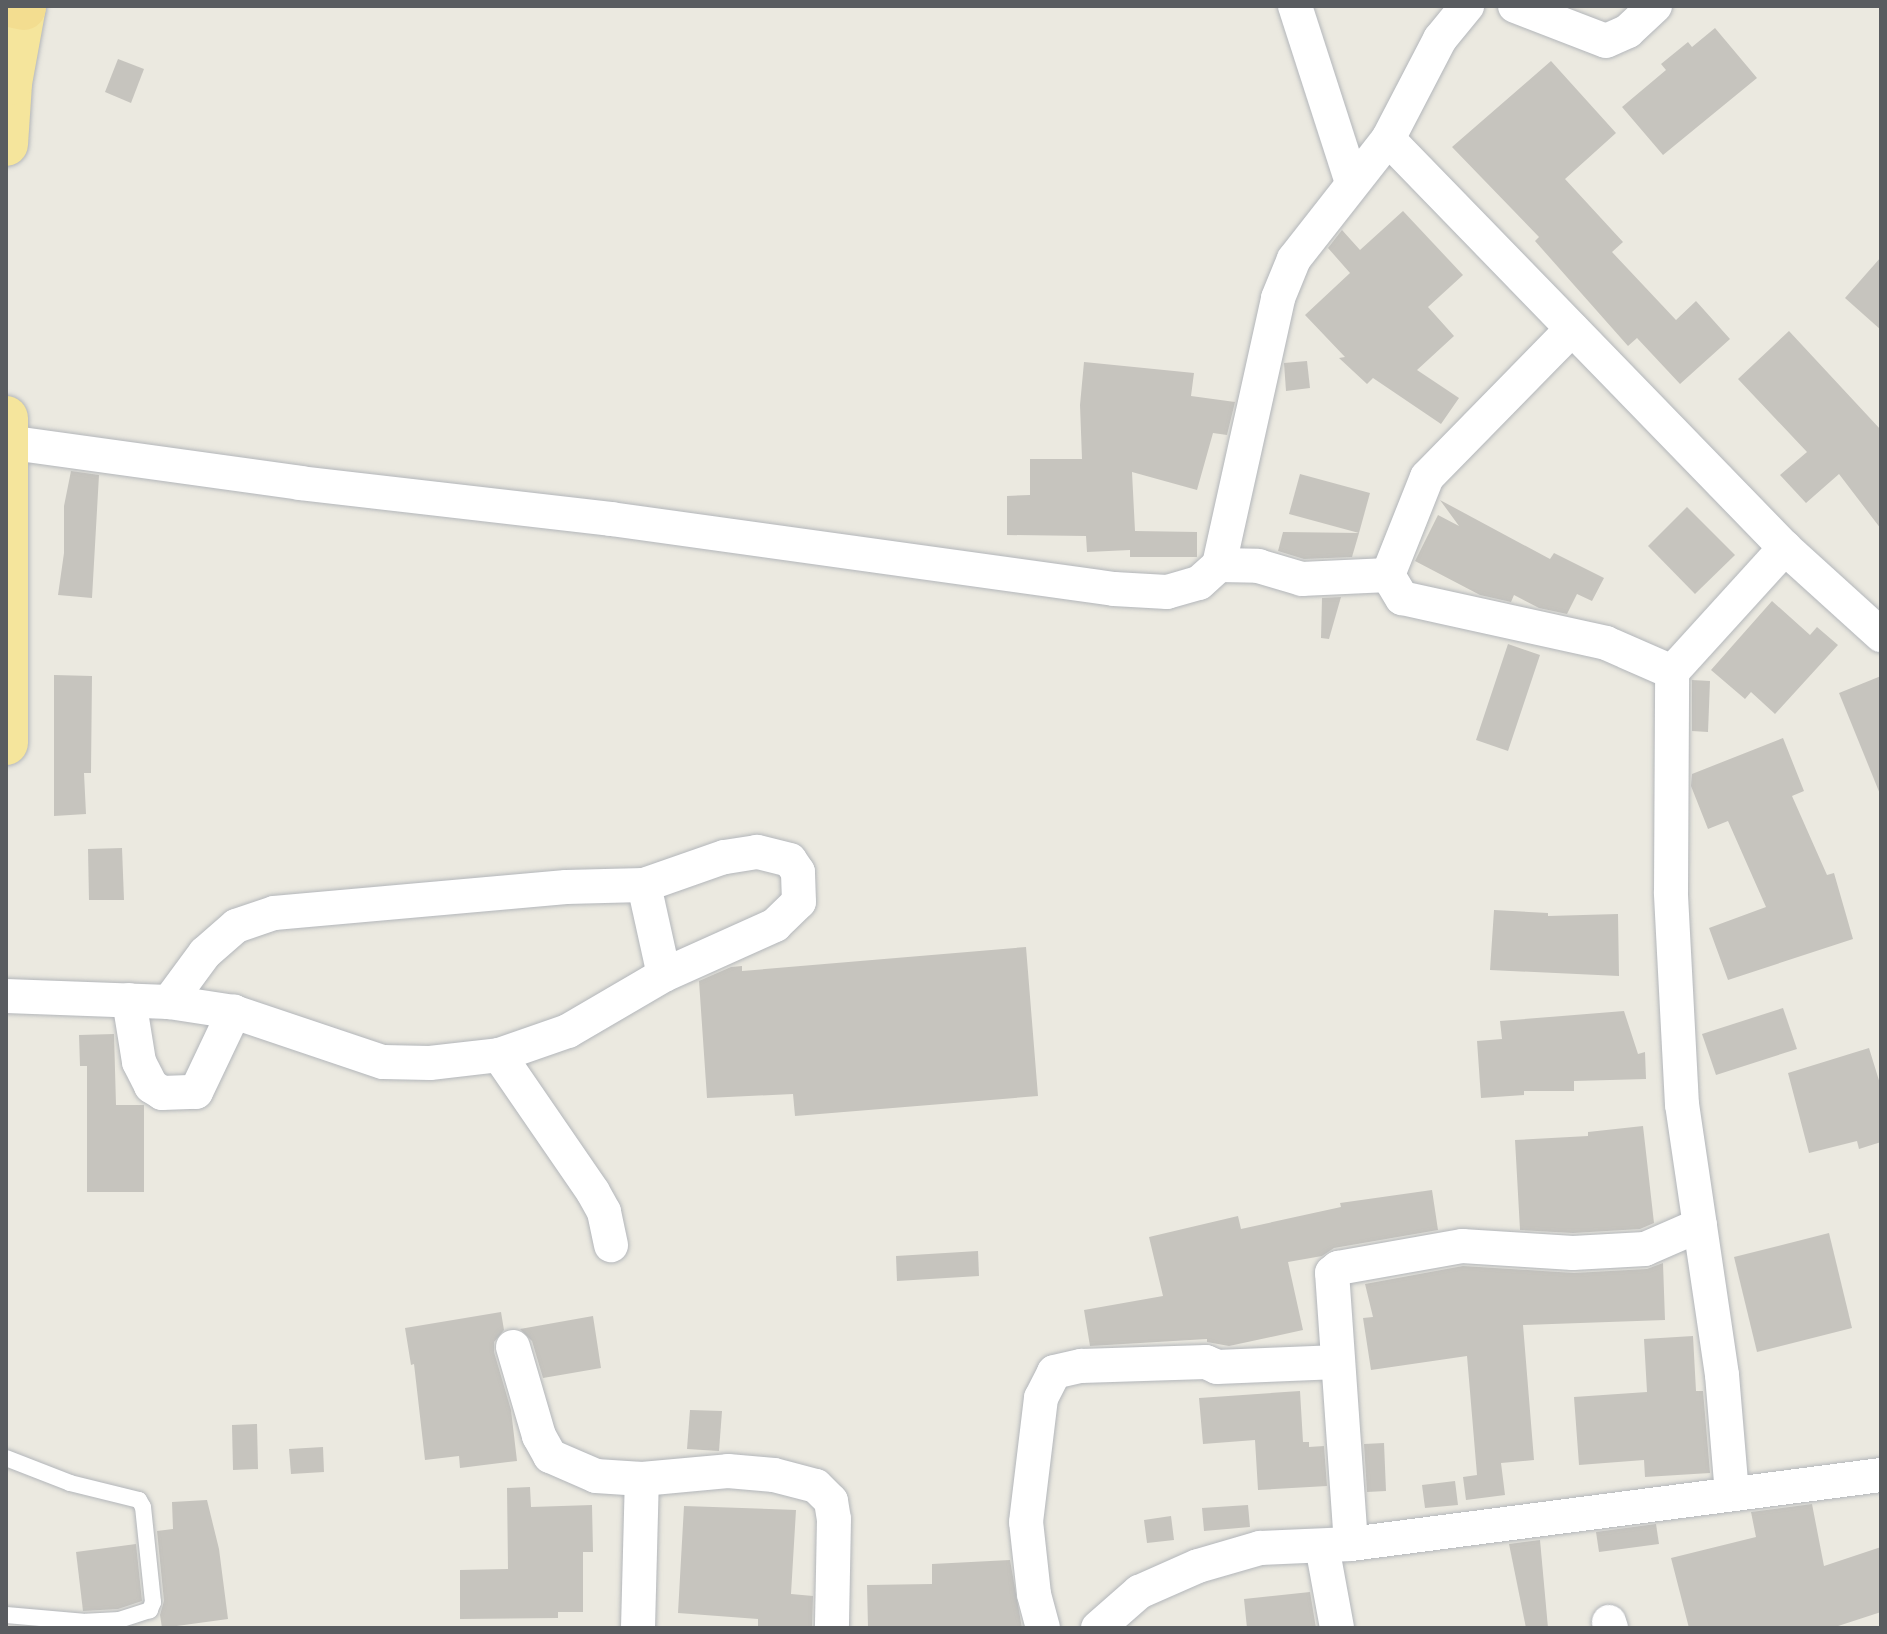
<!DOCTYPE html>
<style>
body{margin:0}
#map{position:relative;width:1887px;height:1634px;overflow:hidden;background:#ebe9e0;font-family:"IBM Plex Sans",sans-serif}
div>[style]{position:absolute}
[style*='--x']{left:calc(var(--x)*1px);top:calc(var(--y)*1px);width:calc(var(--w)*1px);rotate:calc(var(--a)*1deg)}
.building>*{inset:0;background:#c6c4be}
.roads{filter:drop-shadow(0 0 2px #b3b6ba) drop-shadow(0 0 2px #b3b6ba)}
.service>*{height:16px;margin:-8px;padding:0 8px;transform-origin:8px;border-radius:8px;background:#fff}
.minor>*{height:34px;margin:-17px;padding:0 17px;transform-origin:17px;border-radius:17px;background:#fff}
.trunk>*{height:44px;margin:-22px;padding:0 22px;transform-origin:22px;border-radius:22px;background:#f5e59c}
.motorway>*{height:44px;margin:-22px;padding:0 22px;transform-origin:22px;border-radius:22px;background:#f3dd90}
span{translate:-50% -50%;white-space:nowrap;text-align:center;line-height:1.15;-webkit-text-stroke:6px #fff;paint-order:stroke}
.frame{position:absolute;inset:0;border:8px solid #595c60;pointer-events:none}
</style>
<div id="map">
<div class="building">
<div style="clip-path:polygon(1715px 28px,1757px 78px,1663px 155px,1622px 107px,1666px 70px,1661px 64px,1688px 42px,1692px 47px)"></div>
<div style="clip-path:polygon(118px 59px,144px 69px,131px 103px,105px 92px)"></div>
<div style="clip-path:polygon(1551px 61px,1616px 133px,1565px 179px,1623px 242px,1612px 252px,1676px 320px,1696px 301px,1730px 339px,1680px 384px,1637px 338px,1628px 346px,1535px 241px,1539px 237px,1452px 147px)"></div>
<div style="clip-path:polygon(1403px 211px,1463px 275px,1428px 307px,1454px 336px,1417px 370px,1459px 398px,1441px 424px,1373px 378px,1367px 384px,1339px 358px,1345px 357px,1305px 315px,1350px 273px,1328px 248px,1342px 230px,1360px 250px)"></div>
<div style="clip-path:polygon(1881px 257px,1881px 330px,1845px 298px)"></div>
<div style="clip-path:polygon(1789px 331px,1881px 430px,1881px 529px,1839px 474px,1806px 503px,1780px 475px,1807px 452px,1738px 379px)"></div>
<div style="clip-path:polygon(1307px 361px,1310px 388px,1286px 391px,1284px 363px)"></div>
<div style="clip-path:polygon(1084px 362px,1194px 373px,1191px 396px,1235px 402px,1227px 435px,1213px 433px,1197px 490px,1132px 472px,1135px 531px,1197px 532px,1197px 557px,1130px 557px,1130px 550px,1087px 552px,1086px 536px,1007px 535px,1007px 496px,1030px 495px,1030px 459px,1082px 459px,1080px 405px)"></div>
<div style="clip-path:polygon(71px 471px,99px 475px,92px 598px,58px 595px,64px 553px,64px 506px)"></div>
<div style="clip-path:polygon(1300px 474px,1370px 493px,1359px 533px,1289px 514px)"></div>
<div style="clip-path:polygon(1440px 500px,1550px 559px,1554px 553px,1604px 578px,1592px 601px,1577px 594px,1567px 614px,1539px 608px,1514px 595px,1511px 602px,1480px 595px,1415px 561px,1438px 515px,1459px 526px)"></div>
<div style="clip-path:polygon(1687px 507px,1735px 555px,1695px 594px,1648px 546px)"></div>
<div style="clip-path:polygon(1283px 532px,1359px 533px,1352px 557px,1304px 559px,1278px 551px)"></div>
<div style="clip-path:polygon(1341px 597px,1329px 639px,1321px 638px,1322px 598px)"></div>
<div style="clip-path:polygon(1772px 601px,1810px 635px,1817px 627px,1838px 645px,1775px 714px,1751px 692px,1745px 699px,1711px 670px)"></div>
<div style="clip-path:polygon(1508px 644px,1540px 655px,1508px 751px,1476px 740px)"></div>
<div style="clip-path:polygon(54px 675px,92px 676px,91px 773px,84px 773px,86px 814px,54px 816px)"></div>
<div style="clip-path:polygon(1881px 676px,1881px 794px,1880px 794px,1839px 693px)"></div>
<div style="clip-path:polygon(1692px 680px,1710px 681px,1708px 732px,1692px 731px)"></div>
<div style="clip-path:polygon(1783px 738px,1804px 791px,1792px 796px,1827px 875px,1834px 873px,1853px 939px,1728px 980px,1709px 928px,1766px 907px,1728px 821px,1708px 829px,1691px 786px,1692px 774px)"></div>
<div style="clip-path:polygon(122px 848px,124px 900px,89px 900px,88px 849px)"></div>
<div style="clip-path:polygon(1494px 910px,1548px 913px,1548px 916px,1618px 914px,1619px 976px,1490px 970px)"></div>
<div style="clip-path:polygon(1026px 947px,1038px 1096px,795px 1116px,793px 1094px,707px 1098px,699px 981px,731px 967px,742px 966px,742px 971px)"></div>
<div style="clip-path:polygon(1783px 1008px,1797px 1049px,1716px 1075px,1702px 1034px)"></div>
<div style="clip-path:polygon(1624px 1011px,1638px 1054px,1645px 1052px,1646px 1079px,1574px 1081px,1574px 1091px,1524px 1091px,1524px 1095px,1481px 1098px,1477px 1041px,1502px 1039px,1500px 1021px)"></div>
<div style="clip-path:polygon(114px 1034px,116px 1105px,144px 1105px,144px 1192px,87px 1192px,87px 1066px,80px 1066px,79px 1035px)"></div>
<div style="clip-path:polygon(1869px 1048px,1881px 1087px,1881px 1142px,1859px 1149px,1857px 1141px,1809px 1153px,1788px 1073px)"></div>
<div style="clip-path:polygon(1643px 1126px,1654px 1223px,1640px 1229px,1573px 1233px,1520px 1230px,1515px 1140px,1588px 1136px,1588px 1132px)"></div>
<div style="clip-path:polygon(1432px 1190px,1438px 1230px,1334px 1248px,1322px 1256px,1288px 1262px,1303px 1330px,1229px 1346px,1207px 1342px,1207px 1339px,1090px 1346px,1084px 1310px,1163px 1296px,1149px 1237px,1238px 1216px,1241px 1229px,1341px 1207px,1340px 1203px)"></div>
<div style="clip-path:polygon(1829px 1233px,1852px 1328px,1757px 1352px,1734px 1257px)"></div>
<div style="clip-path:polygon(978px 1251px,979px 1276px,897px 1281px,896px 1256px)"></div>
<div style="clip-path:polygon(1663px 1263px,1665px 1320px,1523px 1325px,1534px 1460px,1501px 1463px,1505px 1495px,1466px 1500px,1463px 1477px,1477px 1475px,1467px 1356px,1371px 1370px,1363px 1318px,1373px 1317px,1365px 1284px,1463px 1266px,1574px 1273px,1647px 1269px)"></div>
<div style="clip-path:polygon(501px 1312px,504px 1330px,494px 1342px,494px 1352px,511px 1410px,517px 1461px,460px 1468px,459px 1456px,425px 1460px,414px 1364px,411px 1365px,405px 1328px)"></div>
<div style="clip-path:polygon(593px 1316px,601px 1368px,543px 1378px,532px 1341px,520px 1329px)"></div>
<div style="clip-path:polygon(1693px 1336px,1696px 1391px,1703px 1391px,1710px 1473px,1645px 1477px,1644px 1460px,1579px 1465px,1574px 1397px,1647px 1392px,1644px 1339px)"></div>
<div style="clip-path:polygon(1300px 1391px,1303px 1442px,1309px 1442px,1309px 1447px,1324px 1446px,1327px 1486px,1258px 1490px,1255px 1440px,1203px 1444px,1199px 1398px)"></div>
<div style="clip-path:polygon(690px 1410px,722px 1411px,719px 1451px,687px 1449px)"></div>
<div style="clip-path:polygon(257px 1424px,258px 1469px,233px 1470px,232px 1425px)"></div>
<div style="clip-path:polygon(1384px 1443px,1386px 1491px,1367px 1492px,1364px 1444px)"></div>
<div style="clip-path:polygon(323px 1447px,324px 1472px,291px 1474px,289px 1449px)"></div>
<div style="clip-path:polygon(1455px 1481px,1458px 1505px,1425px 1508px,1422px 1485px)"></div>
<div style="clip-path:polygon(530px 1487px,531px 1507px,592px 1505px,593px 1552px,583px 1552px,583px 1612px,558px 1612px,558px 1618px,460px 1619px,460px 1570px,508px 1569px,507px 1488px)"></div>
<div style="clip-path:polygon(207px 1500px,219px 1549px,228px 1619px,162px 1628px,160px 1615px,164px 1601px,157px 1531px,173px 1529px,172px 1502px)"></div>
<div style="clip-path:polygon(1812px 1504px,1824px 1566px,1881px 1547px,1881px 1612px,1832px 1628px,1689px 1628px,1671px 1558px,1756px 1537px,1751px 1512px)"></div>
<div style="clip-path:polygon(1248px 1505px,1250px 1527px,1204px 1531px,1202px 1508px)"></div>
<div style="clip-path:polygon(684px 1506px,796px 1510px,791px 1594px,813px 1596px,812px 1628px,758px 1628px,758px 1619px,678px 1613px)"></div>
<div style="clip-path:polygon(1171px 1516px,1174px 1540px,1147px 1543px,1144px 1520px)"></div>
<div style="clip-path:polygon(1656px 1524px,1659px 1544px,1599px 1552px,1596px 1532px)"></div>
<div style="clip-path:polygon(1540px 1540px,1548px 1628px,1526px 1628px,1509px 1544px)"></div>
<div style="clip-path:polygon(136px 1544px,142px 1601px,118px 1609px,83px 1611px,76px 1552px)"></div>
<div style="clip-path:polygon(1010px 1560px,1022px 1628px,868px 1628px,867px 1585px,932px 1584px,932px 1564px)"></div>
<div style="clip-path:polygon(1310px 1592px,1316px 1628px,1247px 1628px,1244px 1599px)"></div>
</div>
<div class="roads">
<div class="service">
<div style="--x:6;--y:1458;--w:69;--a:21.3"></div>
<div style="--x:70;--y:1483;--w:71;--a:13.8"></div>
<div style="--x:139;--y:1500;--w:8;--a:60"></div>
<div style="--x:143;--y:1507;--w:96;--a:84"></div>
<div style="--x:153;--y:1602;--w:9;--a:111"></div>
<div style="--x:150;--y:1610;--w:32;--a:162"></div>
<div style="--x:120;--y:1620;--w:34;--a:177"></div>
<div style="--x:86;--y:1622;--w:80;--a:-175"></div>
</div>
<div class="minor">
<div style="--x:1295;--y:6;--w:186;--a:72.1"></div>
<div style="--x:1515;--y:6;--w:97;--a:21"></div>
<div style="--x:1606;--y:41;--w:24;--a:-24"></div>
<div style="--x:1628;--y:31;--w:37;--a:-43"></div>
<div style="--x:1388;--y:139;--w:570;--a:45.85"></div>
<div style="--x:1785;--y:548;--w:130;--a:42.2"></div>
<div style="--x:1572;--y:329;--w:207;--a:134.4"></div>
<div style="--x:1427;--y:477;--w:105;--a:111.7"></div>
<div style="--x:1388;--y:575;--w:27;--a:59"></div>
<div style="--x:1402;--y:598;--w:209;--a:12.4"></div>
<div style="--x:1606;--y:643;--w:72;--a:23.7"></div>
<div style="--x:6;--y:442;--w:297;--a:7.9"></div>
<div style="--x:300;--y:483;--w:313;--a:6.6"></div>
<div style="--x:611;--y:519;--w:508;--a:7.92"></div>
<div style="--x:1114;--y:589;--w:53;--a:3.2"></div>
<div style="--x:1167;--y:592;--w:33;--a:-16"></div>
<div style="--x:1199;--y:583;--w:27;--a:-42"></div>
<div style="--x:1219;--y:565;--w:273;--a:-77.5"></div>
<div style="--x:1278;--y:298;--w:42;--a:-67.7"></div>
<div style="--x:1294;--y:259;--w:152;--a:-51.9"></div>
<div style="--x:1388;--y:139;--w:113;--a:-62.5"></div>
<div style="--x:1440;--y:39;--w:43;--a:-50.7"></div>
<div style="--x:1219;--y:565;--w:39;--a:1"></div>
<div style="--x:1258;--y:566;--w:46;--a:16.5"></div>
<div style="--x:1302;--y:579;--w:86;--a:-2.7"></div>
<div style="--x:644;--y:885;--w:92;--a:77.5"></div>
<div style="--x:6;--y:996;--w:163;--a:2.1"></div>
<div style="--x:169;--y:1002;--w:66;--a:8.7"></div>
<div style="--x:234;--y:1012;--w:157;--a:18.6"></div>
<div style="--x:383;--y:1062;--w:47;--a:1.2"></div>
<div style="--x:430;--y:1063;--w:69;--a:-6.6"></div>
<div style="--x:499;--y:1055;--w:73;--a:-19.2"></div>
<div style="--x:568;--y:1031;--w:111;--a:-30.3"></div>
<div style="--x:664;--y:975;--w:122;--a:-24.2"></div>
<div style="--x:775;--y:925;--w:33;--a:-44"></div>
<div style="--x:799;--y:902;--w:30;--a:-92"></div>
<div style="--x:798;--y:872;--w:14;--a:-124"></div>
<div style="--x:790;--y:860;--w:34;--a:-166"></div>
<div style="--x:757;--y:852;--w:33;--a:171"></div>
<div style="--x:724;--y:857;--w:85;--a:160.7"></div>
<div style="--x:644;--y:885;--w:78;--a:178.5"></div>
<div style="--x:566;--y:887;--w:293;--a:174.9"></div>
<div style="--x:274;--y:913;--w:40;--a:161.1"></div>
<div style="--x:236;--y:926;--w:41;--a:138.9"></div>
<div style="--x:205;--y:953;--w:61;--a:126.3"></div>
<div style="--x:129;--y:1000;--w:63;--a:80.8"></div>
<div style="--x:139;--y:1062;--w:27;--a:63"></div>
<div style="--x:151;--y:1086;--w:13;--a:32"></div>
<div style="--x:162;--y:1093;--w:34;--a:-2"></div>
<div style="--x:196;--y:1092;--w:89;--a:-64.6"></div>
<div style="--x:499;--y:1055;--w:166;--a:55.5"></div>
<div style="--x:593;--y:1192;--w:23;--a:61"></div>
<div style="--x:604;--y:1212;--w:34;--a:78"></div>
<div style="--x:513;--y:1347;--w:93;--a:73.7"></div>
<div style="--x:539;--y:1436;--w:23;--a:61"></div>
<div style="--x:550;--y:1456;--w:50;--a:23.5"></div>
<div style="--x:596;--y:1476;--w:46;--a:3.7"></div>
<div style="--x:642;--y:1479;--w:86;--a:-5.3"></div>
<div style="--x:728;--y:1471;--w:46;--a:5"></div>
<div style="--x:774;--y:1475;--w:43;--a:14.7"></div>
<div style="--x:816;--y:1486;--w:21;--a:45"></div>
<div style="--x:831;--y:1501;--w:18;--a:81"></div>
<div style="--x:834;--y:1519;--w:109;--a:91.1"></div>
<div style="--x:1732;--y:1494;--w:119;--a:-94.8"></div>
<div style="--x:1722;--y:1375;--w:273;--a:-98.4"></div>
<div style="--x:1682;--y:1105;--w:213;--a:-93"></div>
<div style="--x:1671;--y:892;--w:220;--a:-89.7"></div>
<div style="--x:1672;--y:672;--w:168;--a:-47.7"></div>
<div style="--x:1351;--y:1544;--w:272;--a:-94"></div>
<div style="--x:1332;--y:1273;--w:8;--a:-40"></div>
<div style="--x:1338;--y:1268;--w:126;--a:-10.1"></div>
<div style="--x:1462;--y:1246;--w:111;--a:3.6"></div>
<div style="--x:1573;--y:1253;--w:72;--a:-3.2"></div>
<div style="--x:1645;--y:1249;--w:60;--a:-23.6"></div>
<div style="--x:1322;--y:1546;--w:83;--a:79.6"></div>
<div style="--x:1609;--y:1622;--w:6;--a:72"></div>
<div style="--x:638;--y:1628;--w:149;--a:-88.5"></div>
<div style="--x:1043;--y:1628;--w:35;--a:-105"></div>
<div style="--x:1034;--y:1594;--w:72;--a:-96.3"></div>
<div style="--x:1026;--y:1522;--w:125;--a:-83.1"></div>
<div style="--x:1041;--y:1398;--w:29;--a:-63"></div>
<div style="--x:1054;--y:1372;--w:28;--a:-13"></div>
<div style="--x:1081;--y:1366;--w:125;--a:-1.8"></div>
<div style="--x:1206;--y:1362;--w:12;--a:24"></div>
<div style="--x:1217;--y:1367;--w:121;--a:-2.4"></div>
<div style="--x:1098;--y:1628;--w:55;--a:-41.3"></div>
<div style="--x:1139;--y:1592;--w:64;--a:-23.8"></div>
<div style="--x:1198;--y:1566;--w:65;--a:-16.2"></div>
<div style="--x:1260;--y:1548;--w:91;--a:-2.5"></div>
<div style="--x:1351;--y:1544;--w:534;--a:-7.42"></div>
</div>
<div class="trunk">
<div style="--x:6;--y:144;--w:61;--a:-86.2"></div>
<div style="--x:10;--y:83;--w:78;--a:-79.7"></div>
<div style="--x:6;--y:418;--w:325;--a:90"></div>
</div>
<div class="motorway">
<div style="--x:14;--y:6;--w:10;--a:11"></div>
</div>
</div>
<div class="frame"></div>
</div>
